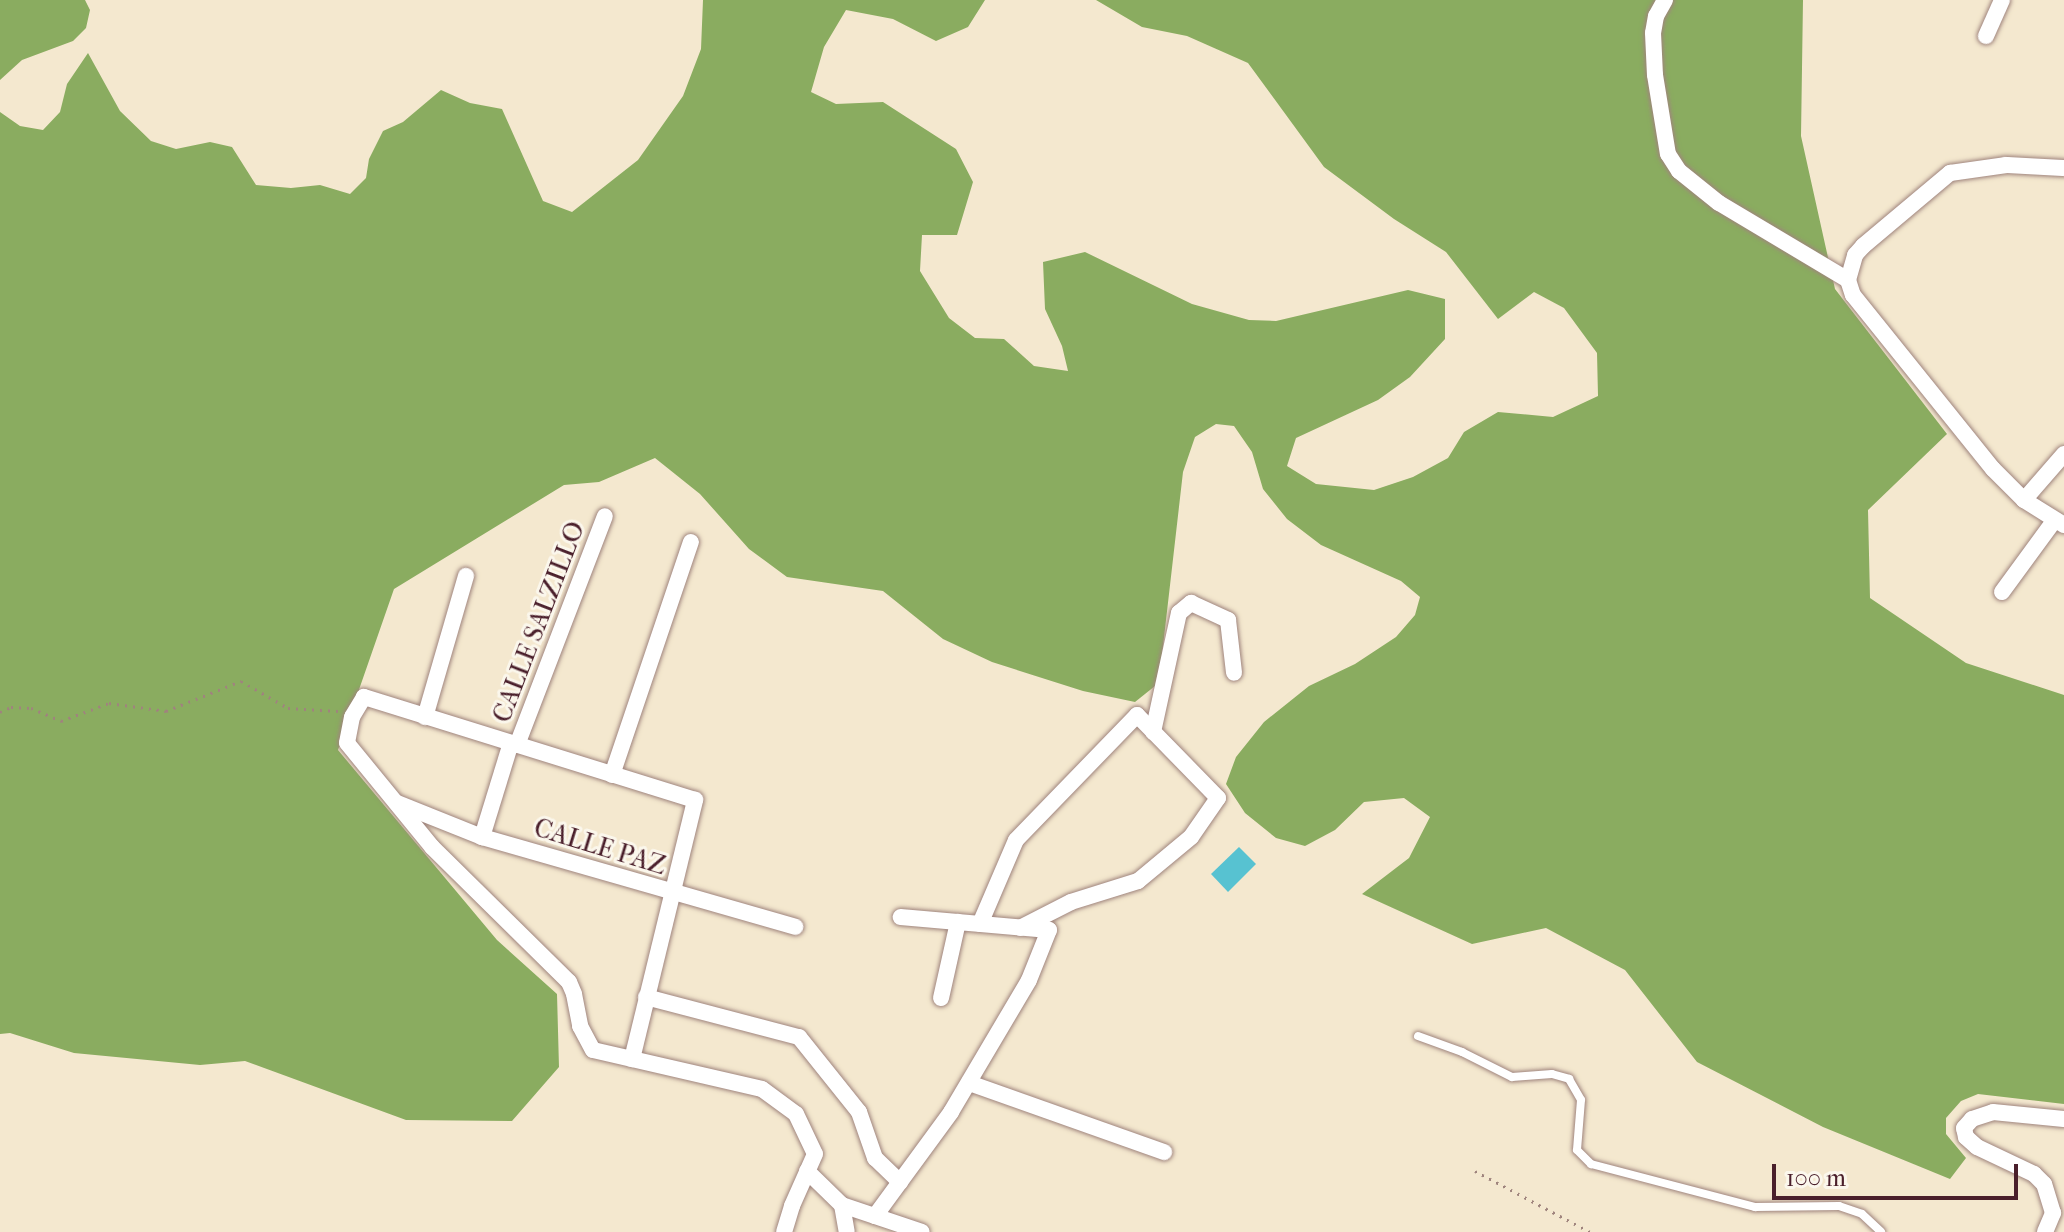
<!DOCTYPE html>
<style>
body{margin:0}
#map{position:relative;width:2064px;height:1232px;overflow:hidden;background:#f4e8cf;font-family:"IM FELL French Canon",serif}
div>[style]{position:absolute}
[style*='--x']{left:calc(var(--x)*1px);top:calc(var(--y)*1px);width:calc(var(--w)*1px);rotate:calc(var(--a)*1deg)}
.forest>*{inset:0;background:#8aac60}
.water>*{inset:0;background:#57c2d1}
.path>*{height:3px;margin-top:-1.5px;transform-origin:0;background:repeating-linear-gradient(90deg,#9f847d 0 2px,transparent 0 8px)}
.roads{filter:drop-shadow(0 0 2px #9f847d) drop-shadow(0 0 2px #9f847d)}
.service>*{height:8px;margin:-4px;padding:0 4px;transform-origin:4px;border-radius:4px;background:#fff}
.minor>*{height:16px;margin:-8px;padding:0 8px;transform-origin:8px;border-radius:8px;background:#fff}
span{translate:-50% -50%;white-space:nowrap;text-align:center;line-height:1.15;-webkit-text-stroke:6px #fbf7ec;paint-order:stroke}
.street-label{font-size:26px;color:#4a1f2b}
.scale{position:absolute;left:1772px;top:1164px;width:246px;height:36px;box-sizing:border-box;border:4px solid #4a1f2b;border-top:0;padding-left:10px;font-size:24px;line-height:28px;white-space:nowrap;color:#4a1f2b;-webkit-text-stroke:6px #fbf7ec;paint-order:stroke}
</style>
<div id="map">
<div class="forest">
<div style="clip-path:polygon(0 0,85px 0,90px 10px,86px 28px,73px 41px,22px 60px,0 80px)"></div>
<div style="clip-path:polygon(703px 0,985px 0,968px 27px,936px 41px,893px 19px,846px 10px,824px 47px,811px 92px,836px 104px,883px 102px,956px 149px,973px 182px,957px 235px,922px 235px,920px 271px,949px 318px,975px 338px,1004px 339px,1034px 366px,1068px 371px,1062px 346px,1045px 309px,1043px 262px,1085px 252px,1192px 304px,1249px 320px,1276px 321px,1408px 290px,1445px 299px,1445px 339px,1410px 377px,1378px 400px,1296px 438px,1287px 466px,1316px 484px,1374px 490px,1413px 477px,1448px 458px,1464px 432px,1498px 412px,1553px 417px,1598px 396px,1597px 353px,1564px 308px,1534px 292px,1498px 319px,1446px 252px,1394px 219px,1324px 167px,1248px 63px,1187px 36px,1142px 27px,1096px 0,1803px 0,1801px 136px,1835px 289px,1947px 434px,1868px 510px,1870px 598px,1966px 663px,2064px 695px,2064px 1104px,1978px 1094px,1961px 1101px,1946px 1118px,1946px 1134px,1966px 1158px,1950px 1179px,1823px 1127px,1697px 1062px,1625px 970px,1546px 928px,1472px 944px,1362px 894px,1409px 858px,1430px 817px,1404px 798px,1364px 802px,1335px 830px,1305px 846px,1276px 838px,1245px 813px,1226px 784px,1236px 757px,1264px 722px,1309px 686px,1355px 664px,1396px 637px,1415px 615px,1420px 597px,1401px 581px,1321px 545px,1287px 519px,1263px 489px,1252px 452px,1234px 426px,1216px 424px,1195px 437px,1183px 472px,1162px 655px,1155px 686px,1135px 702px,1083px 691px,992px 662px,943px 639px,883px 591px,787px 577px,749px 549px,700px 494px,655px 458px,599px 482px,564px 485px,394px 589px,338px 750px,497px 940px,557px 994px,559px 1067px,512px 1121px,406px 1120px,245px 1061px,200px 1065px,74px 1053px,10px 1033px,0 1034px,0 112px,20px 126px,43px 130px,60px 112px,67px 84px,88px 53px,120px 111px,151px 141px,176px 149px,210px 142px,232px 147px,256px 185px,291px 188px,320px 185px,350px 194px,366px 178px,369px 159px,383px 131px,403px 122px,441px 90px,470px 103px,502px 109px,543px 201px,572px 212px,638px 160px,683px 96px,701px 49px)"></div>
</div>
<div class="water">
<div style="clip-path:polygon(1239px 847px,1256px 864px,1228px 892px,1211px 874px)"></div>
</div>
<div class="path">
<div style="--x:0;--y:712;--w:12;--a:-24"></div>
<div style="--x:11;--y:707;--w:20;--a:3"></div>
<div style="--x:31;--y:708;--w:33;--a:23"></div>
<div style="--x:61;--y:721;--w:51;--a:-20.6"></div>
<div style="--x:109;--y:703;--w:58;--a:8"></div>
<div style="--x:166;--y:711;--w:81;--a:-21.8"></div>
<div style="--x:241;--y:681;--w:54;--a:29.9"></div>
<div style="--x:288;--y:708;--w:50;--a:3.4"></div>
<div style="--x:1475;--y:1171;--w:130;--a:27.9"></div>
</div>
<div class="roads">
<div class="service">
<div style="--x:1418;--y:1036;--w:47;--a:20"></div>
<div style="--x:1462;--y:1052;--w:56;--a:26.6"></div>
<div style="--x:1512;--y:1077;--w:40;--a:-4.3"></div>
<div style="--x:1552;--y:1074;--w:18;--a:16"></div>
<div style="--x:1569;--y:1079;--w:24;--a:60"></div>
<div style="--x:1581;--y:1100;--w:50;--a:94.6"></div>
<div style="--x:1577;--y:1150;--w:20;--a:45"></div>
<div style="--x:1591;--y:1164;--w:170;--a:14.7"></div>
<div style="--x:1755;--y:1207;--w:84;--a:-0.7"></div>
<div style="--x:1839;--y:1206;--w:24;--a:19"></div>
<div style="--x:1862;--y:1214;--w:26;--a:43"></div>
</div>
<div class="minor">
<div style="--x:1665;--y:0;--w:18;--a:119"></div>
<div style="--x:1656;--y:16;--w:17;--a:100"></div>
<div style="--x:1653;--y:33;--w:42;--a:87.3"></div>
<div style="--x:1655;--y:75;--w:80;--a:80.7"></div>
<div style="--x:1668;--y:154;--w:20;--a:57"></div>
<div style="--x:1679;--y:171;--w:51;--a:38.7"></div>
<div style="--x:1719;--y:203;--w:150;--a:30.8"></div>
<div style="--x:1848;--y:280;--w:16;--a:72"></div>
<div style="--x:1853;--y:295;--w:223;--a:51.2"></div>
<div style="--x:1993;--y:469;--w:44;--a:45"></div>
<div style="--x:2024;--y:500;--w:47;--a:32"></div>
<div style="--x:1986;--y:36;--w:39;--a:-66"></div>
<div style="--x:1848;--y:280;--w:26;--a:-74"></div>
<div style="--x:1855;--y:255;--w:12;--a:-48"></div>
<div style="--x:1863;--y:246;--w:114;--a:-40"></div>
<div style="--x:1950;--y:173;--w:57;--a:-8.1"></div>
<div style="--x:2006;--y:165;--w:58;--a:3"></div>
<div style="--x:2024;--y:500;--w:61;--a:-49"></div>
<div style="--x:2002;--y:592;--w:88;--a:-53.8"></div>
<div style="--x:425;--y:717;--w:147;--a:-73.8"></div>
<div style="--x:1153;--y:732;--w:122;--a:-77.7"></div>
<div style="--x:1179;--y:613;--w:16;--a:-40"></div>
<div style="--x:1191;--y:603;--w:41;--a:24.7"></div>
<div style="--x:1228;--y:620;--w:53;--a:83.5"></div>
<div style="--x:517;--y:745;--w:245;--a:-69"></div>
<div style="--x:612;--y:775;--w:246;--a:-71.3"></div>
<div style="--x:397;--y:803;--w:92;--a:21.8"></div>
<div style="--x:482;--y:837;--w:326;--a:16"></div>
<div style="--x:482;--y:837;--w:98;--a:-72.9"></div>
<div style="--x:980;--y:924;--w:91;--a:-66.8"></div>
<div style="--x:1016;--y:840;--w:174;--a:-45.9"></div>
<div style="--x:1137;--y:715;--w:116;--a:45.7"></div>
<div style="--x:1218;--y:798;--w:47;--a:124.7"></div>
<div style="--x:1191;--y:837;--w:69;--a:140.3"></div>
<div style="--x:1138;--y:881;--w:70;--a:162.6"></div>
<div style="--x:1071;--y:902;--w:57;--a:153"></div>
<div style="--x:646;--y:997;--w:158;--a:14.7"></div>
<div style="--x:799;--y:1037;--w:96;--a:51.3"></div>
<div style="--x:859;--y:1112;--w:49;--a:70.8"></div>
<div style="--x:875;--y:1158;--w:35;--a:44"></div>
<div style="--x:941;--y:998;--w:78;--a:-77.4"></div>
<div style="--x:632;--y:1059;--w:267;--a:-76.3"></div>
<div style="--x:695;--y:800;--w:347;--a:-162.7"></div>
<div style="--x:364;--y:697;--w:23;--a:121"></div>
<div style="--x:352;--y:717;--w:26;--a:101"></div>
<div style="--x:347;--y:743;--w:134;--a:50.7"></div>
<div style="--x:432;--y:847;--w:192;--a:44.6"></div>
<div style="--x:569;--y:982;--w:13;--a:67"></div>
<div style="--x:574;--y:994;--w:33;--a:79"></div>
<div style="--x:580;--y:1026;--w:27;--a:62"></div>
<div style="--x:593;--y:1050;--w:173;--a:13"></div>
<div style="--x:762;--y:1089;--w:42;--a:36.3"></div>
<div style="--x:796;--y:1114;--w:44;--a:64.6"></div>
<div style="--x:815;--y:1154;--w:57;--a:113.9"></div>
<div style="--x:792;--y:1206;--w:27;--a:107"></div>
<div style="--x:969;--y:1083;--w:207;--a:19.5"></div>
<div style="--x:807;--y:1171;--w:49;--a:44.2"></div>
<div style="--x:842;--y:1205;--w:84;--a:18.6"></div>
<div style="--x:842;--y:1205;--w:27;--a:80"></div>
<div style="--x:875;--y:1216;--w:129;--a:-53.8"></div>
<div style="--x:951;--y:1112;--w:153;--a:-59.4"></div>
<div style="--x:1029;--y:980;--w:54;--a:-68.2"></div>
<div style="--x:1049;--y:930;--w:149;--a:-175"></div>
<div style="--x:2045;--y:1232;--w:21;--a:-67"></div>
<div style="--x:2053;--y:1213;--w:30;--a:-107"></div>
<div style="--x:2044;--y:1184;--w:14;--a:-135"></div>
<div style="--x:2034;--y:1174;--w:63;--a:-154.7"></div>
<div style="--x:1977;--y:1147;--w:15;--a:-138"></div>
<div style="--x:1966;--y:1137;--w:9;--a:-103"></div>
<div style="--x:1964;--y:1128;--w:12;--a:-48"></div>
<div style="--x:1972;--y:1119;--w:22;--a:-18"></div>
<div style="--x:1993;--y:1112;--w:71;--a:5.6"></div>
</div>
</div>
<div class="street-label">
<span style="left:539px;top:622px;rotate:-69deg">CALLE SALZILLO</span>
<span style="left:600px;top:847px;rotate:17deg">CALLE PAZ</span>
</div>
<div class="scale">100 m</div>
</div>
